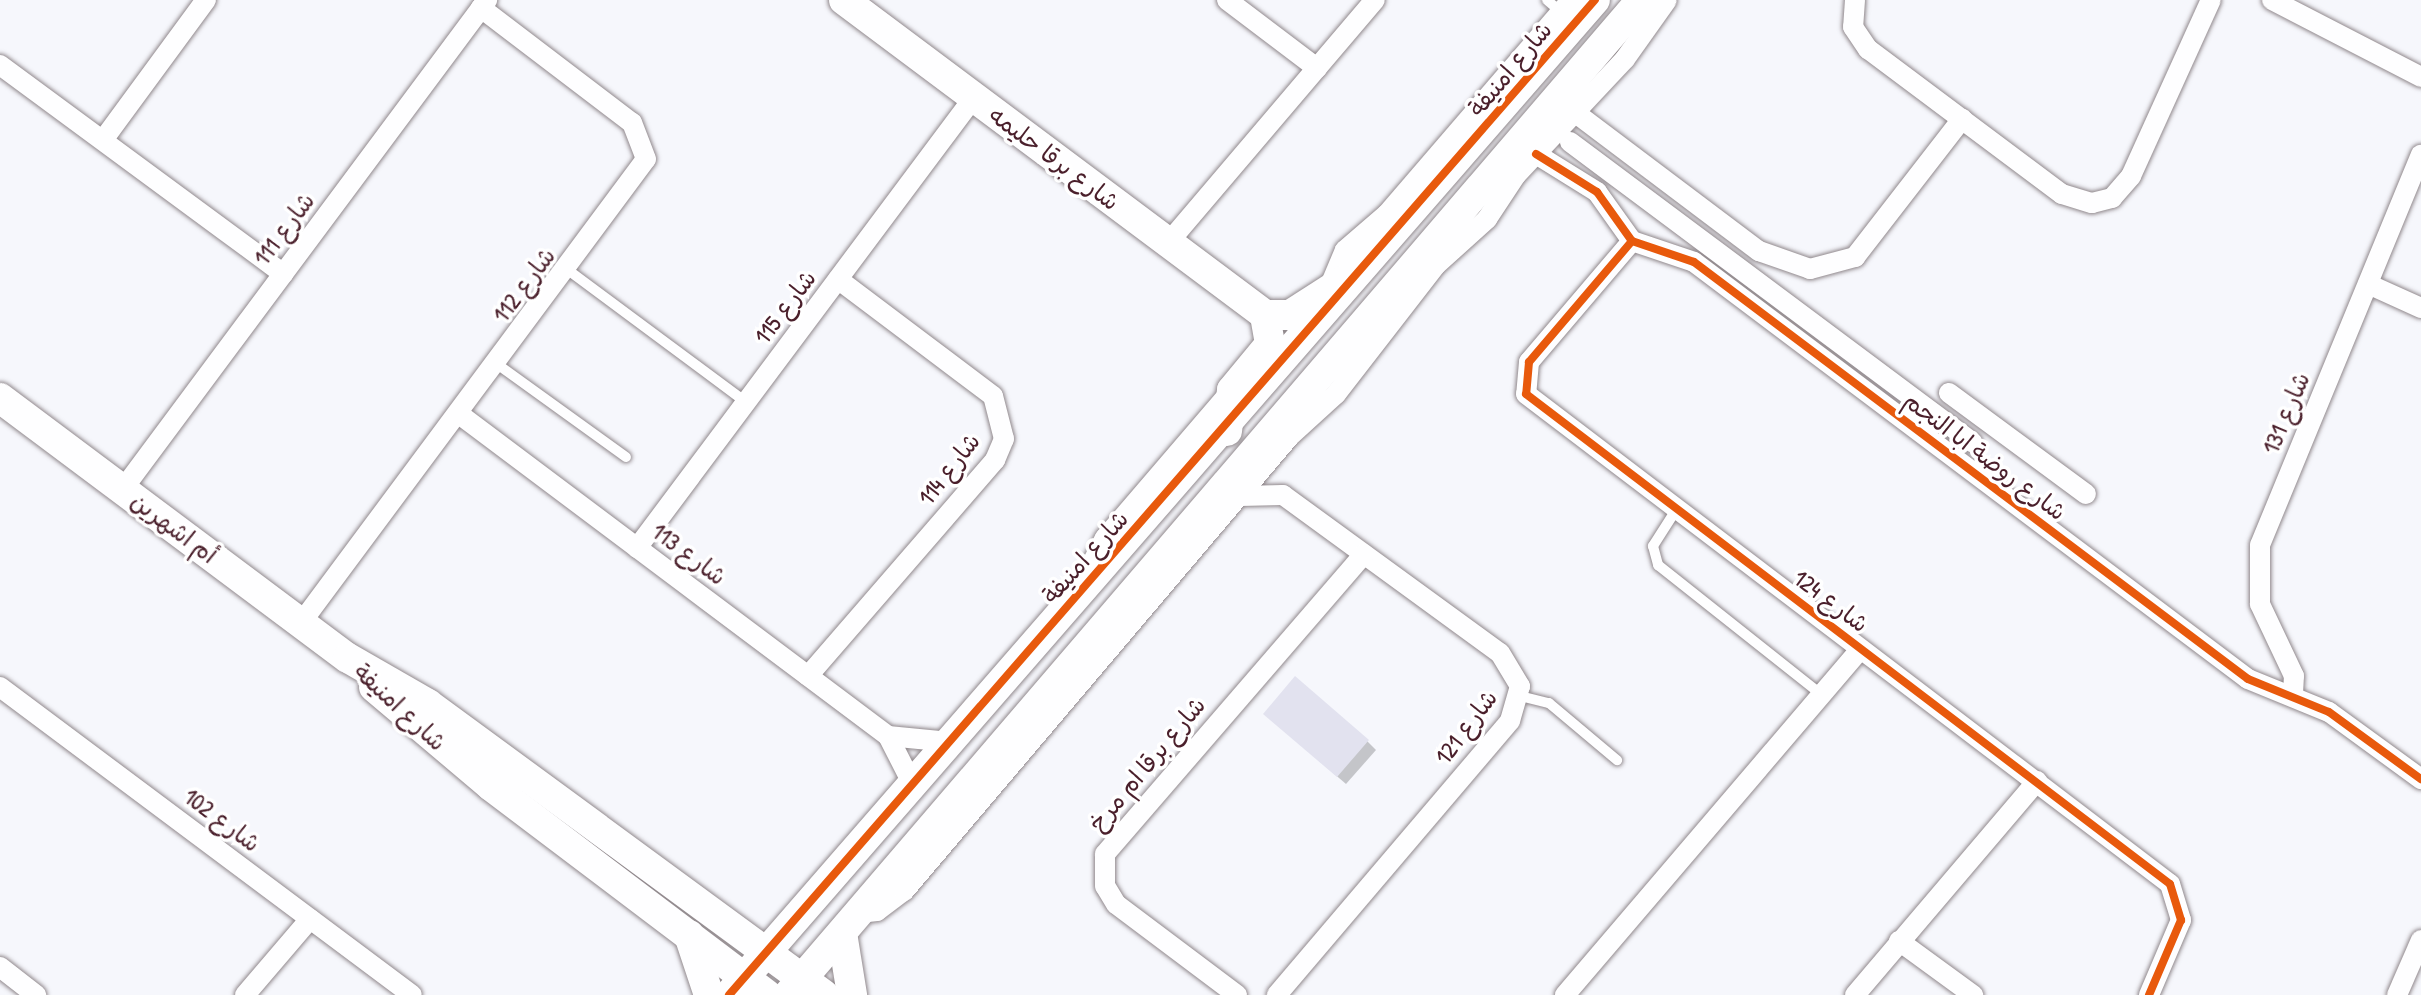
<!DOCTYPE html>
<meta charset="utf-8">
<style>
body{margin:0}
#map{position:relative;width:2421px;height:995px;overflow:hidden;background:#f6f7fc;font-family:"Patrick Hand","Playpen Sans Arabic",sans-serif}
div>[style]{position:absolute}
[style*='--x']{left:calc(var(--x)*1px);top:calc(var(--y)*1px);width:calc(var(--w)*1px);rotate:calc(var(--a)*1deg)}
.shadow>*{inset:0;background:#0003}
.building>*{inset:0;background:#e2e2ef}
.roads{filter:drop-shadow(0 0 2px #90888c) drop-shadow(0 0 2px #90888c)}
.lane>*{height:10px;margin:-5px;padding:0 5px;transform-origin:5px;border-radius:5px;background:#fefeff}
.street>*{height:20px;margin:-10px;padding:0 10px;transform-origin:10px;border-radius:10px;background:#fefeff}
.secondary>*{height:30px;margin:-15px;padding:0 15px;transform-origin:15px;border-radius:15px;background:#fefeff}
.cycleway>*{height:8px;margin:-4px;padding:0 4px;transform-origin:4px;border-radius:4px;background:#e8590c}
span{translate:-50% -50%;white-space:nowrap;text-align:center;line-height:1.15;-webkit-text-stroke:7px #fff;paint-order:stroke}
.street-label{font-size:24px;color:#4a1f2b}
</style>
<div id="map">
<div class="shadow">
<div style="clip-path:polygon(1274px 722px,1367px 741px,1376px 750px,1346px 784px)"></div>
</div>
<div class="building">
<div style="clip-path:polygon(1295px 676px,1369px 740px,1337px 777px,1263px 714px)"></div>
</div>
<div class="roads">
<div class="lane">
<div style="--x:1547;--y:0;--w:18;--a:41"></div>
<div style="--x:568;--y:270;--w:222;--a:36.6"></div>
<div style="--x:497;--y:364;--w:159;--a:35.8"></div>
<div style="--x:1676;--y:510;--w:43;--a:122.6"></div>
<div style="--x:1653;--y:546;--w:20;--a:75"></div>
<div style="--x:1658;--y:565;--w:209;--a:38.4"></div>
<div style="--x:1520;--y:696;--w:30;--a:14"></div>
<div style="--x:1549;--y:703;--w:89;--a:40"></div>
</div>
<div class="street">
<div style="--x:1227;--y:0;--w:113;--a:37.1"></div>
<div style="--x:1855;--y:0;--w:27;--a:94"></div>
<div style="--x:1853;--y:27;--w:27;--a:56"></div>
<div style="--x:1868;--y:49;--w:242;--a:36.8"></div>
<div style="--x:2062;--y:194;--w:31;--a:17"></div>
<div style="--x:2092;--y:203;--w:21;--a:-14"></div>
<div style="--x:2112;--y:198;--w:29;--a:-49"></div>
<div style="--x:2131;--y:176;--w:193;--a:-65.6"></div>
<div style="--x:2272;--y:0;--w:168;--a:27.3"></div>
<div style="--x:0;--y:65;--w:352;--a:36.4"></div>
<div style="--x:1573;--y:111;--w:233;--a:37"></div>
<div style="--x:1759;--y:251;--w:54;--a:19.4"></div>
<div style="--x:1810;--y:269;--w:47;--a:-14.9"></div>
<div style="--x:1855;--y:257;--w:175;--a:-52.2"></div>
<div style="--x:103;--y:140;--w:174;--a:-53.7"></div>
<div style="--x:1570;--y:142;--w:502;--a:36.73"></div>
<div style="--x:1536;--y:154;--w:72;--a:31.9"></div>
<div style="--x:1597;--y:192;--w:60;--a:54.5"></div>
<div style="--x:1632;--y:241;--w:65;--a:18.7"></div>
<div style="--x:1694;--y:262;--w:693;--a:36.97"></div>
<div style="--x:2248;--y:679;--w:87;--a:22.2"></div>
<div style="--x:2329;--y:712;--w:114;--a:36.1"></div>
<div style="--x:1632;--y:241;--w:159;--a:130.4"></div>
<div style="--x:1529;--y:362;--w:32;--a:95"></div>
<div style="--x:1526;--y:394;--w:809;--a:37.27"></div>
<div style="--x:2170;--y:884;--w:38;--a:73"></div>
<div style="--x:2181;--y:920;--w:82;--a:113.1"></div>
<div style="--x:1168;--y:243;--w:319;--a:-49.6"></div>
<div style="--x:2368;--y:284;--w:58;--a:24.4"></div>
<div style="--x:1329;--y:288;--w:41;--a:-67.2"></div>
<div style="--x:1345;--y:250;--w:55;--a:-40.6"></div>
<div style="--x:1387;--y:214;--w:282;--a:-49.3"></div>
<div style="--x:1949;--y:393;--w:170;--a:36.4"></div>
<div style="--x:459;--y:414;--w:536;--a:36.89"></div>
<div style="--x:888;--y:736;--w:55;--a:63"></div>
<div style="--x:123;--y:489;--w:610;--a:-53.34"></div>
<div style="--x:1240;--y:496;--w:43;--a:-1.3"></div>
<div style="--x:1283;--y:495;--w:268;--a:36.1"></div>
<div style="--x:1500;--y:653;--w:39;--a:59"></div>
<div style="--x:1520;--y:686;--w:36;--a:106"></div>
<div style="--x:1510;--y:721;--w:360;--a:130.4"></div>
<div style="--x:637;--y:548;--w:563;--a:-53.23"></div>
<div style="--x:1088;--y:571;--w:37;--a:-63"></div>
<div style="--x:1105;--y:538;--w:195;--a:-49.4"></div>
<div style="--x:301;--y:623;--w:578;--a:-53.37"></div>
<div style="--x:646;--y:159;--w:39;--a:-111"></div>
<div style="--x:632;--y:123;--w:190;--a:-142.7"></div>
<div style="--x:808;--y:676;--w:286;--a:-49.1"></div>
<div style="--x:995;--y:460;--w:23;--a:-67"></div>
<div style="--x:1004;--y:439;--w:44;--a:-104.3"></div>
<div style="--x:993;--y:396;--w:194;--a:-143"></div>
<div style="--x:0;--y:687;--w:514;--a:36.78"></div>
<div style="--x:2293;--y:694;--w:18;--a:-87"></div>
<div style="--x:2294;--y:676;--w:80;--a:-115.3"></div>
<div style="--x:2260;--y:604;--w:59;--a:-90"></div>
<div style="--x:2260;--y:545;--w:422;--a:-67.6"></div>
<div style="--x:888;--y:736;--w:62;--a:5.5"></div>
<div style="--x:859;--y:913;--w:18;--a:-6"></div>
<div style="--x:877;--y:911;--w:34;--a:-37"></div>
<div style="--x:904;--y:891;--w:595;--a:-49.7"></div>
<div style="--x:1289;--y:437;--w:64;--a:-42.5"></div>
<div style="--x:1336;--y:394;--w:163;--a:-52.2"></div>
<div style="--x:1436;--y:265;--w:69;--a:-42"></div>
<div style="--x:1487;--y:219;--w:53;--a:-56.6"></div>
<div style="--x:1516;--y:175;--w:159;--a:-46.8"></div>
<div style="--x:1625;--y:59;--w:72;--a:-54.6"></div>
<div style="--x:1899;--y:941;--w:92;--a:36.1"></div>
<div style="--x:0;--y:967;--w:46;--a:37.9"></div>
<div style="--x:245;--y:995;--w:100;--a:-49.5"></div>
<div style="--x:1237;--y:995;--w:151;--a:-143.1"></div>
<div style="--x:1116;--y:904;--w:21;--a:-121"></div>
<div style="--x:1105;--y:886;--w:32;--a:-90"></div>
<div style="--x:1105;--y:854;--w:396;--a:-49.2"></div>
<div style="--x:1565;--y:995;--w:455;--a:-49.5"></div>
<div style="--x:1855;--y:995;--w:281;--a:-49.6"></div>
<div style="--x:2397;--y:995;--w:60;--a:-66.4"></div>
</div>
<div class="secondary">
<div style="--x:844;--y:0;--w:526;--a:36.8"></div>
<div style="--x:1265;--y:315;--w:25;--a:0"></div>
<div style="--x:1290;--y:315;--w:63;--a:-32.7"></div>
<div style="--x:0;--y:398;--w:434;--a:36.8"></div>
<div style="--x:348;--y:658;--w:92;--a:29.9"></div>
<div style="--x:428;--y:704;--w:491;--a:36.3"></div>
<div style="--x:1227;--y:431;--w:41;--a:-83"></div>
<div style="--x:1232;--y:390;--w:60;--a:-50.4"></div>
<div style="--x:1270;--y:344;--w:29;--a:-100"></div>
<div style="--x:374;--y:687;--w:153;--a:40.2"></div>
<div style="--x:491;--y:786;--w:346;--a:37.1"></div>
<div style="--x:842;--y:933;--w:63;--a:80.8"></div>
<div style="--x:689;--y:935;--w:63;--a:71.6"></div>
<div style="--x:729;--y:995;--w:1319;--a:-48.97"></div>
<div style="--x:788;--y:995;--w:1311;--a:-49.39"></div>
</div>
</div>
<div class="cycleway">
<div style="--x:1536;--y:154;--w:72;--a:31.9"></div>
<div style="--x:1597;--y:192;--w:60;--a:54.5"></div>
<div style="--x:1632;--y:241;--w:65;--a:18.7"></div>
<div style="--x:1694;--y:262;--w:693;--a:36.97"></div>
<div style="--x:2248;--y:679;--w:87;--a:22.2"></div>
<div style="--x:2329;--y:712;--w:114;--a:36.1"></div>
<div style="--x:1632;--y:241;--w:159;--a:130.4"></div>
<div style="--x:1529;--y:362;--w:32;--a:95"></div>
<div style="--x:1526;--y:394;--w:809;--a:37.27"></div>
<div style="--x:2170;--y:884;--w:38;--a:73"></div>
<div style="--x:2181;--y:920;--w:82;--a:113.1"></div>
<div style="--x:729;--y:995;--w:1319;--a:-48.97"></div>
</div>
<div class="street-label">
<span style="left:1510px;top:69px;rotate:-50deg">شارع امنيفة</span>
<span style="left:1054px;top:158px;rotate:37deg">شارع برقا حليمه</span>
<span style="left:284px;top:229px;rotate:-53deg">شارع 111</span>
<span style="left:524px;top:285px;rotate:-53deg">شارع 112</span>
<span style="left:785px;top:307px;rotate:-53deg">شارع 115</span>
<span style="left:2286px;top:413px;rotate:-67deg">شارع 131</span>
<span style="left:1985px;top:456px;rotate:37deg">شارع روضة ابا النجم</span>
<span style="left:949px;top:469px;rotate:-52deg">شارع 114</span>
<span style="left:174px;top:528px;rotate:37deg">أم اشهرين</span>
<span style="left:689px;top:554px;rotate:37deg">شارع 113</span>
<span style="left:1085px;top:557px;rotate:-48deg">شارع امنيفة</span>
<span style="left:1831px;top:601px;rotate:37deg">شارع 124</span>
<span style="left:400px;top:707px;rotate:43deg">شارع امنيفة</span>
<span style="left:1466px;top:727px;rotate:-53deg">شارع 121</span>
<span style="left:1147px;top:764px;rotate:-50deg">شارع برقا ام مرخ</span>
<span style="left:222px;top:820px;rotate:37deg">شارع 102</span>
</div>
</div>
